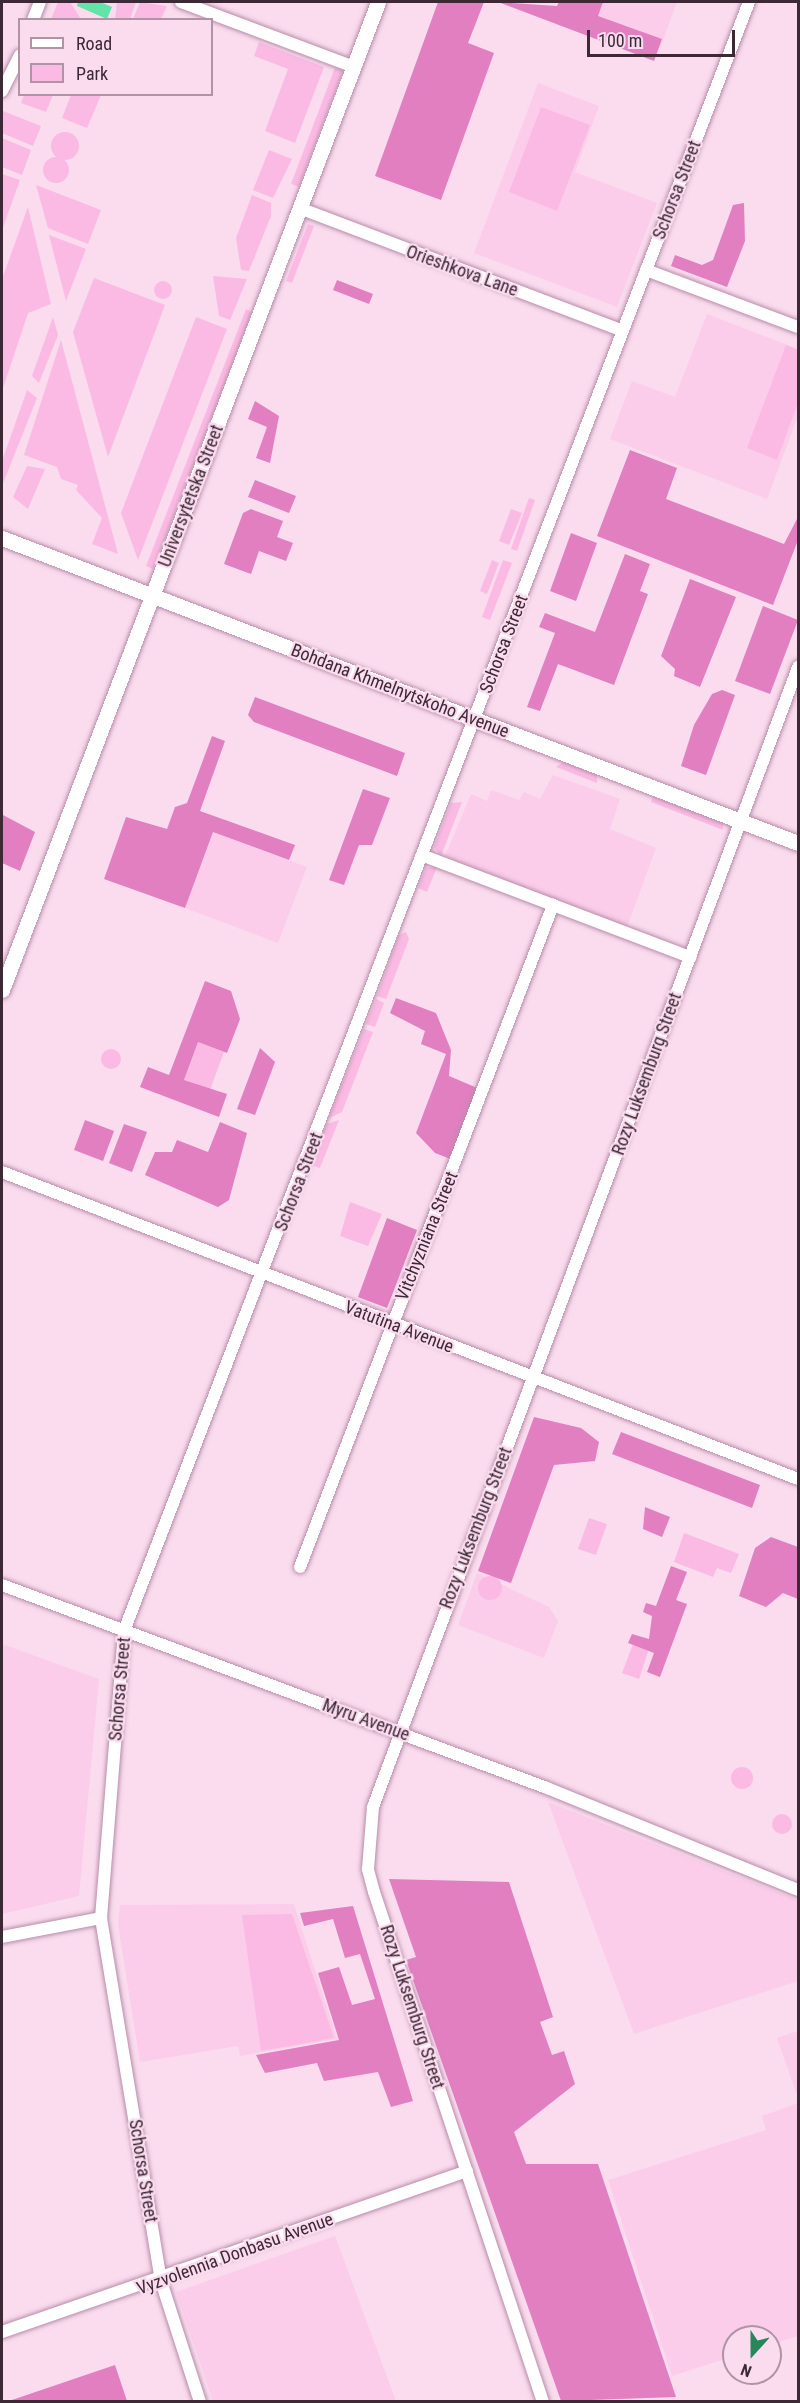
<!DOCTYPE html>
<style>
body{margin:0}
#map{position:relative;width:800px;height:2403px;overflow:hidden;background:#fadcee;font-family:"Roboto Condensed",sans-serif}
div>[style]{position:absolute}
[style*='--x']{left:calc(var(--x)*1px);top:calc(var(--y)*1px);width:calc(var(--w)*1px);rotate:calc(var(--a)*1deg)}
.built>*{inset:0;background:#fbcdea}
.green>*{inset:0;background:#fbbae4}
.round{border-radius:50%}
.forest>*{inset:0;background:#e17fc1}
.water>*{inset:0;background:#62e3a7}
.roads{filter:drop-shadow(0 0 2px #b98ba9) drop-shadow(0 0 2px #b98ba9)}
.minor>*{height:12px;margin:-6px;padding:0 6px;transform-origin:6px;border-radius:6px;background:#fff}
.major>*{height:15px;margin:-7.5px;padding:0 7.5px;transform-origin:7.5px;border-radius:7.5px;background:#fff}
span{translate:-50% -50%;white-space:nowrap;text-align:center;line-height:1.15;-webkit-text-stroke:4.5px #fadcee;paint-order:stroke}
.street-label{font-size:18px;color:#3c2935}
.frame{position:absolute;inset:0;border:3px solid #3c2935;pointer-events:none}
.legend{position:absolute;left:18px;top:18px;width:195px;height:78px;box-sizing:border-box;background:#fadcee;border:2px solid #ae94a4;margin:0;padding:8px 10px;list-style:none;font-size:18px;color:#3c2935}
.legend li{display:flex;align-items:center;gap:12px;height:30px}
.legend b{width:30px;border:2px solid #ae94a4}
.north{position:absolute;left:722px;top:2325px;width:60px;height:60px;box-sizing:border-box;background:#fadcee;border:2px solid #ae94a4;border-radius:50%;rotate:201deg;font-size:16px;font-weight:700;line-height:24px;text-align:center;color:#3c2935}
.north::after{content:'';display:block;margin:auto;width:21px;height:27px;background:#28865d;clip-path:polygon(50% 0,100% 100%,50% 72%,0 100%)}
.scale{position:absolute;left:587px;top:30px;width:148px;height:27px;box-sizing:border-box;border:3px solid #3c2935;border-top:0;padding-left:8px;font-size:18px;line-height:21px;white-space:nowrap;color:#3c2935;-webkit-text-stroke:4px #fadcee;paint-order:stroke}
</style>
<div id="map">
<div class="built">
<div style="clip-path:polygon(583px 2px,677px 2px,660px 48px,577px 17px)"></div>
<div style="clip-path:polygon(538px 83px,599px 106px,575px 172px,657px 203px,617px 307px,474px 253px)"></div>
<div style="clip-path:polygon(707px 314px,798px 349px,798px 416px,767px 499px,610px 439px,632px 381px,675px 397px)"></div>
<div style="clip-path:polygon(553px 775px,620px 799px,610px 829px,656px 848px,627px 927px,443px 861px,471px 794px,487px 801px,491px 790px,519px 800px,524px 792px,540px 799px)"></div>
<div style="clip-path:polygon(213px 832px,307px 867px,278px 943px,185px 908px)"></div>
<div style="clip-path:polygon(477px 1573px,549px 1607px,558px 1621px,544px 1658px,458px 1625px)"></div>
<div style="clip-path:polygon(2px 1644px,99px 1679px,79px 1896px,2px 1914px)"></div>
<div style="clip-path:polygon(548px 1802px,798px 1900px,798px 1981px,634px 2034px)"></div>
<div style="clip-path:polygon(294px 1904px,337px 2039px,240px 2056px,238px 2046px,140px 2062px,118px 1925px,120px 1905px)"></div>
<div style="clip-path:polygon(798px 2031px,798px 2098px,777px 2038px)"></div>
<div style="clip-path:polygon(798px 2103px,798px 2336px,770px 2345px,770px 2337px,734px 2337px,734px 2356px,672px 2376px,608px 2180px,766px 2130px,762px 2116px)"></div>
<div style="clip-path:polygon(335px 2236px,396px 2401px,213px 2401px,176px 2292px)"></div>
</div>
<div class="green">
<div style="clip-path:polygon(58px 2px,70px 2px,81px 19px,51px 19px)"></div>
<div style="clip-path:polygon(117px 2px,136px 2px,130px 19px,115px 19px)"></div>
<div style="clip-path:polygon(140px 2px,167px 6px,161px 19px,133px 19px)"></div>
<div style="clip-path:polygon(259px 42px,324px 67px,295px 143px,265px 131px,288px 69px,254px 56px)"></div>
<div style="clip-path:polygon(336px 65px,344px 68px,299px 187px,291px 184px)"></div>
<div style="clip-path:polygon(24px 95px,24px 94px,53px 95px,46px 112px,21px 103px)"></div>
<div style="clip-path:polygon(71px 95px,101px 95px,87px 128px,62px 118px)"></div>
<div style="clip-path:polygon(541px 107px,590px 125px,557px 211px,509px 192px)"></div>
<div style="clip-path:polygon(3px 111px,41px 126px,33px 146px,2px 133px)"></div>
<div class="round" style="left:51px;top:132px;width:28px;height:28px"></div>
<div style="clip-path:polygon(2px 138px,31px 150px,22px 175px,2px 167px)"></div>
<div style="clip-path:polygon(269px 150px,292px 159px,273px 198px,253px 190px)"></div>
<div class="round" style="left:43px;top:157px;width:26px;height:26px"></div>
<div style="clip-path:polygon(2px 174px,20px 180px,2px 230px)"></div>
<div style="clip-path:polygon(36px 185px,101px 210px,88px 244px,48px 228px)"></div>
<div style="clip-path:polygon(252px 195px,271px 203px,271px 216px,249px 271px,241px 270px,236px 238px)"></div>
<div style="clip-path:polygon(28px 207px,51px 304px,28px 313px,2px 391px,2px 279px)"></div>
<div style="clip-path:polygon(308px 224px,314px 226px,292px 283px,286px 281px)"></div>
<div style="clip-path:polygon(49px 235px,86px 249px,66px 301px)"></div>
<div style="clip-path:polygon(213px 276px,247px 279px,230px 320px,219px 316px)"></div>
<div style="clip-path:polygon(94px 278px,165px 305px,108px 457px,73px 332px)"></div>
<div class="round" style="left:154px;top:281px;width:18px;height:18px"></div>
<div style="clip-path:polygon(246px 309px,252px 312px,153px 569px,146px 566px)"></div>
<div style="clip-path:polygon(53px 317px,58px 335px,39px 383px,32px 376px)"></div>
<div style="clip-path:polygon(196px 317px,227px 329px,138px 560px,121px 513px)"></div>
<div style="clip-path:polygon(61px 340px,118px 554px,92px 544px,102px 518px,76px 490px,78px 485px,61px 479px,57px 467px,24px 455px)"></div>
<div style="clip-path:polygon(786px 345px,798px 350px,798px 403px,777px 460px,747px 448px)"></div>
<div style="clip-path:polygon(27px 390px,37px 398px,2px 486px,2px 461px)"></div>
<div style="clip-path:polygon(27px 466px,45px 469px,28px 509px,13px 497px)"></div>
<div style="clip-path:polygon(529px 498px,535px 500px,517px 551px,511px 549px)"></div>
<div style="clip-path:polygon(511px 509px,522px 513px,509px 545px,499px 541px)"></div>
<div style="clip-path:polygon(492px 560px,499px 563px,487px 594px,480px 591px)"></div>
<div style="clip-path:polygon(503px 560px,512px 563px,490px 620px,482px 617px)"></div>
<div style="clip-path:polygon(563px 762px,597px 775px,597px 783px,556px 767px)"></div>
<div style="clip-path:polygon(653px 796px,723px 823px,723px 830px,651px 802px)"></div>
<div style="clip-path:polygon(462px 802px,441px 856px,434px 847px,451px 803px)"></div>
<div style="clip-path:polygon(437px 867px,427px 892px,418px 888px,426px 868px)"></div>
<div style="clip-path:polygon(406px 932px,409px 939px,386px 999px,377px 996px,399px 935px)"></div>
<div style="clip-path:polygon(376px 999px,384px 1003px,375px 1027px,366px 1024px)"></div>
<div style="clip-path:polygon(364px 1029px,373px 1032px,342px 1112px,329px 1118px)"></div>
<div style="clip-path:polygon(198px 1042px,224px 1052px,210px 1090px,184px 1080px)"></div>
<div class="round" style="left:101px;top:1049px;width:20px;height:20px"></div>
<div style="clip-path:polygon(339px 1120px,320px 1168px,311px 1165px,327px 1124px)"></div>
<div style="clip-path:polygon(350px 1202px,382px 1214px,368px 1246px,340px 1236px)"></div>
<div style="clip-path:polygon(589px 1518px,607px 1524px,596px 1555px,578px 1549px)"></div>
<div style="clip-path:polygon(684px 1533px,739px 1554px,731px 1573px,717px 1568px,713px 1577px,674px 1562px)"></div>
<div class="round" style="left:478px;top:1576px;width:24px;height:24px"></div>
<div style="clip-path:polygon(633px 1644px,649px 1649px,639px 1679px,622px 1673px)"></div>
<div class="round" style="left:731px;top:1767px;width:22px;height:22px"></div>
<div class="round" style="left:772px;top:1814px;width:20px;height:20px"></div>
<div style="clip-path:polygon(292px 1914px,334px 2038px,261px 2051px,242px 1915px)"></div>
</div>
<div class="forest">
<div style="clip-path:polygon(438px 2px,484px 2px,468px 43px,494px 53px,441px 200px,375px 176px)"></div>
<div style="clip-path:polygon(498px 2px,557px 6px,559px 2px,603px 2px,598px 16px,662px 39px,654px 61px)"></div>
<div style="clip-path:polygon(744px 203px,745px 241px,727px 287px,671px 266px,675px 255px,702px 265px,713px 260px,733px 205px)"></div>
<div style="clip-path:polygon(337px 280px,373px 294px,369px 304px,333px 290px)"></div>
<div style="clip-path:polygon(255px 401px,279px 416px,270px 463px,256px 458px,267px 427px,248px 419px)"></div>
<div style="clip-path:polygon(630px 450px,677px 468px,666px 499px,784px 544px,798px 517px,798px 540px,773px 605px,597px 536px)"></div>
<div style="clip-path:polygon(255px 480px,296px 496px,289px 513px,248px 497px)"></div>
<div style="clip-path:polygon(251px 509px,283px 521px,277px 537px,293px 543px,286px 561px,259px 551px,251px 574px,224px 564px,243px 513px)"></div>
<div style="clip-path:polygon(571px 533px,597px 543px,576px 601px,550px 591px)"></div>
<div style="clip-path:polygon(625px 554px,650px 564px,640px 591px,648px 594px,614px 685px,558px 664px,540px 711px,527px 707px,555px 633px,539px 627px,545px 613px,595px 632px)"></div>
<div style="clip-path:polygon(690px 579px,736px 597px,700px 687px,674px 676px,675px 669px,661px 656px)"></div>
<div style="clip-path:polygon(763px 606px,798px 620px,770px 694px,735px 681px)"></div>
<div style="clip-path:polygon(722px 690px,735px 695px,706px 775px,681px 766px,694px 725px,712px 694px)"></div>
<div style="clip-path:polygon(255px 697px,405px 753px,397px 776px,254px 722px,248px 715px)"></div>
<div style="clip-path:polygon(212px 736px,225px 741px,200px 811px,295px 845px,289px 860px,213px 832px,185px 908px,104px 879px,126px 817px,167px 829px,175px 807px,187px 803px)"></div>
<div style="clip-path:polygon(363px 789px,390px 798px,372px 845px,359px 845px,344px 885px,329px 880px)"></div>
<div style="clip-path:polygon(3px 815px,35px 832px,20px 871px,2px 863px)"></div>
<div style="clip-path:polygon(205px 981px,231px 991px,240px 1019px,227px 1053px,198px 1042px,184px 1080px,227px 1094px,219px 1117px,140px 1087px,148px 1067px,169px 1075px)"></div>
<div style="clip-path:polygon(396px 998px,436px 1013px,451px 1050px,449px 1076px,482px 1090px,456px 1161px,435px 1153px,416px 1133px,446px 1054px,421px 1044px,425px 1031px,390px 1013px)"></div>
<div style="clip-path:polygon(260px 1048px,275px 1062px,255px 1115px,237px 1109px)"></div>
<div style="clip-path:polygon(85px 1120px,114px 1131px,103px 1161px,74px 1150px)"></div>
<div style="clip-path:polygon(220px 1122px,247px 1133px,229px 1200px,218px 1207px,145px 1175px,155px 1152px,172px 1152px,177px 1140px,208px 1152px)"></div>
<div style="clip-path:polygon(124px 1124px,147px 1132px,132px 1172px,109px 1163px)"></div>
<div style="clip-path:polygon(387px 1218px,417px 1230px,387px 1308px,358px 1297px)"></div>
<div style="clip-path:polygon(534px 1417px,581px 1428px,599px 1442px,595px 1461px,554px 1465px,511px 1583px,478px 1571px)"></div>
<div style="clip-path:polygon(621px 1432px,760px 1485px,752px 1508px,612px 1454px)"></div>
<div style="clip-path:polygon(645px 1507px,670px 1517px,662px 1537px,643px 1529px)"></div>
<div style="clip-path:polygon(771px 1537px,798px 1547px,798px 1599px,783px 1593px,766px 1607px,739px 1596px,755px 1548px)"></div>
<div style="clip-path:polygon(671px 1566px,687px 1572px,676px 1600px,687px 1604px,660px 1677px,647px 1672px,654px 1653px,628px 1643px,632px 1634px,649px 1639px,652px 1616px,643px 1612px,646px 1603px,656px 1606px)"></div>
<div style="clip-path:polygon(389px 1879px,509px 1882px,553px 2017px,540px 2022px,552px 2055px,564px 2051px,575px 2084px,514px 2132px,526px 2164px,598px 2164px,676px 2397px,561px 2401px,406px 1960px,416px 1957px)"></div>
<div style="clip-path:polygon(353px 1906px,413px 2101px,391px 2107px,378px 2072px,324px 2081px,317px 2063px,265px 2073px,256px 2055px,339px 2040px,318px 1973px,339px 1967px,352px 2005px,375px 1999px,360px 1954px,345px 1958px,333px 1919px,304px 1926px,300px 1913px)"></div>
<div style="clip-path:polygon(115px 2365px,127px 2401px,9px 2401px)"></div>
</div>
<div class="water">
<div style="clip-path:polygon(100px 2px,112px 7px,107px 19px,77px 6px,78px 2px)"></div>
</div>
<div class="roads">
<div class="minor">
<div style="--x:181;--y:2;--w:185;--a:20.6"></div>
<div style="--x:33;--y:20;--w:19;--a:-69"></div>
<div style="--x:2;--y:91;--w:40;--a:-63.4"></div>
<div style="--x:302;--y:209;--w:343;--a:20.8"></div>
<div style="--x:646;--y:270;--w:162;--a:20.6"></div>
<div style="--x:424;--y:856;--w:285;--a:20.8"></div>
<div style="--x:2;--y:1172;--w:853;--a:21.09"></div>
<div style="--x:300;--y:1567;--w:709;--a:-69.08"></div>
<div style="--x:2;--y:1585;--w:582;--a:20.43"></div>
<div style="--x:547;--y:1788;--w:271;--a:22.1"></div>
<div style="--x:2;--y:1937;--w:101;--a:-10.9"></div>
<div style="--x:2;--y:2332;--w:492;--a:-19.1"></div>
<div style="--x:200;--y:2402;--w:127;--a:-107.9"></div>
<div style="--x:161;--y:2281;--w:368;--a:-99.4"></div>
<div style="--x:101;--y:1918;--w:288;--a:-85.4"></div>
<div style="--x:124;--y:1631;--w:1745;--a:-69.01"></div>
<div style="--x:543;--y:2402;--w:537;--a:-108.33"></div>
<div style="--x:374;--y:1892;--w:24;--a:-105"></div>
<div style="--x:368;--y:1869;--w:62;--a:-85.4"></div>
<div style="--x:373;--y:1807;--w:1217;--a:-69.55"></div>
</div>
<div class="major">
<div style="--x:2;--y:538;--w:852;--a:20.97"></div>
<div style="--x:2;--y:990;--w:1057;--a:-69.16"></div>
</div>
</div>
<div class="street-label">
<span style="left:677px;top:190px;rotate:-69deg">Schorsa Street</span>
<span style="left:462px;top:271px;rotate:20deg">Orieshkova Lane</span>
<span style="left:191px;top:496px;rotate:-69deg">Universytetska Street</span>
<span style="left:504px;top:644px;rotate:-69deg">Schorsa Street</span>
<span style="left:400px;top:691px;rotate:21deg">Bohdana Khmelnytskoho Avenue</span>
<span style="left:647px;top:1074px;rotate:-70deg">Rozy Luksemburg Street</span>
<span style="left:299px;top:1182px;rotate:-69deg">Schorsa Street</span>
<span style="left:427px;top:1236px;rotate:-68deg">Vitchyzniana Street</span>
<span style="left:399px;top:1327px;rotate:21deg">Vatutina Avenue</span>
<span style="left:476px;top:1528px;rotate:-69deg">Rozy Luksemburg Street</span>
<span style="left:120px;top:1689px;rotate:-85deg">Schorsa Street</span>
<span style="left:366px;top:1720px;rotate:20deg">Myru Avenue</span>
<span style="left:412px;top:2007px;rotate:72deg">Rozy Luksemburg Street</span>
<span style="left:143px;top:2171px;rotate:81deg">Schorsa Street</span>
<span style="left:235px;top:2254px;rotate:-20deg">Vyzvolennia Donbasu Avenue</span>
</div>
<div class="frame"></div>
<ul class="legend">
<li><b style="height:8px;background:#fff"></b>Road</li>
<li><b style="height:16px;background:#fbbae4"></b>Park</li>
</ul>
<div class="north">N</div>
<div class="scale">100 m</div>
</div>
